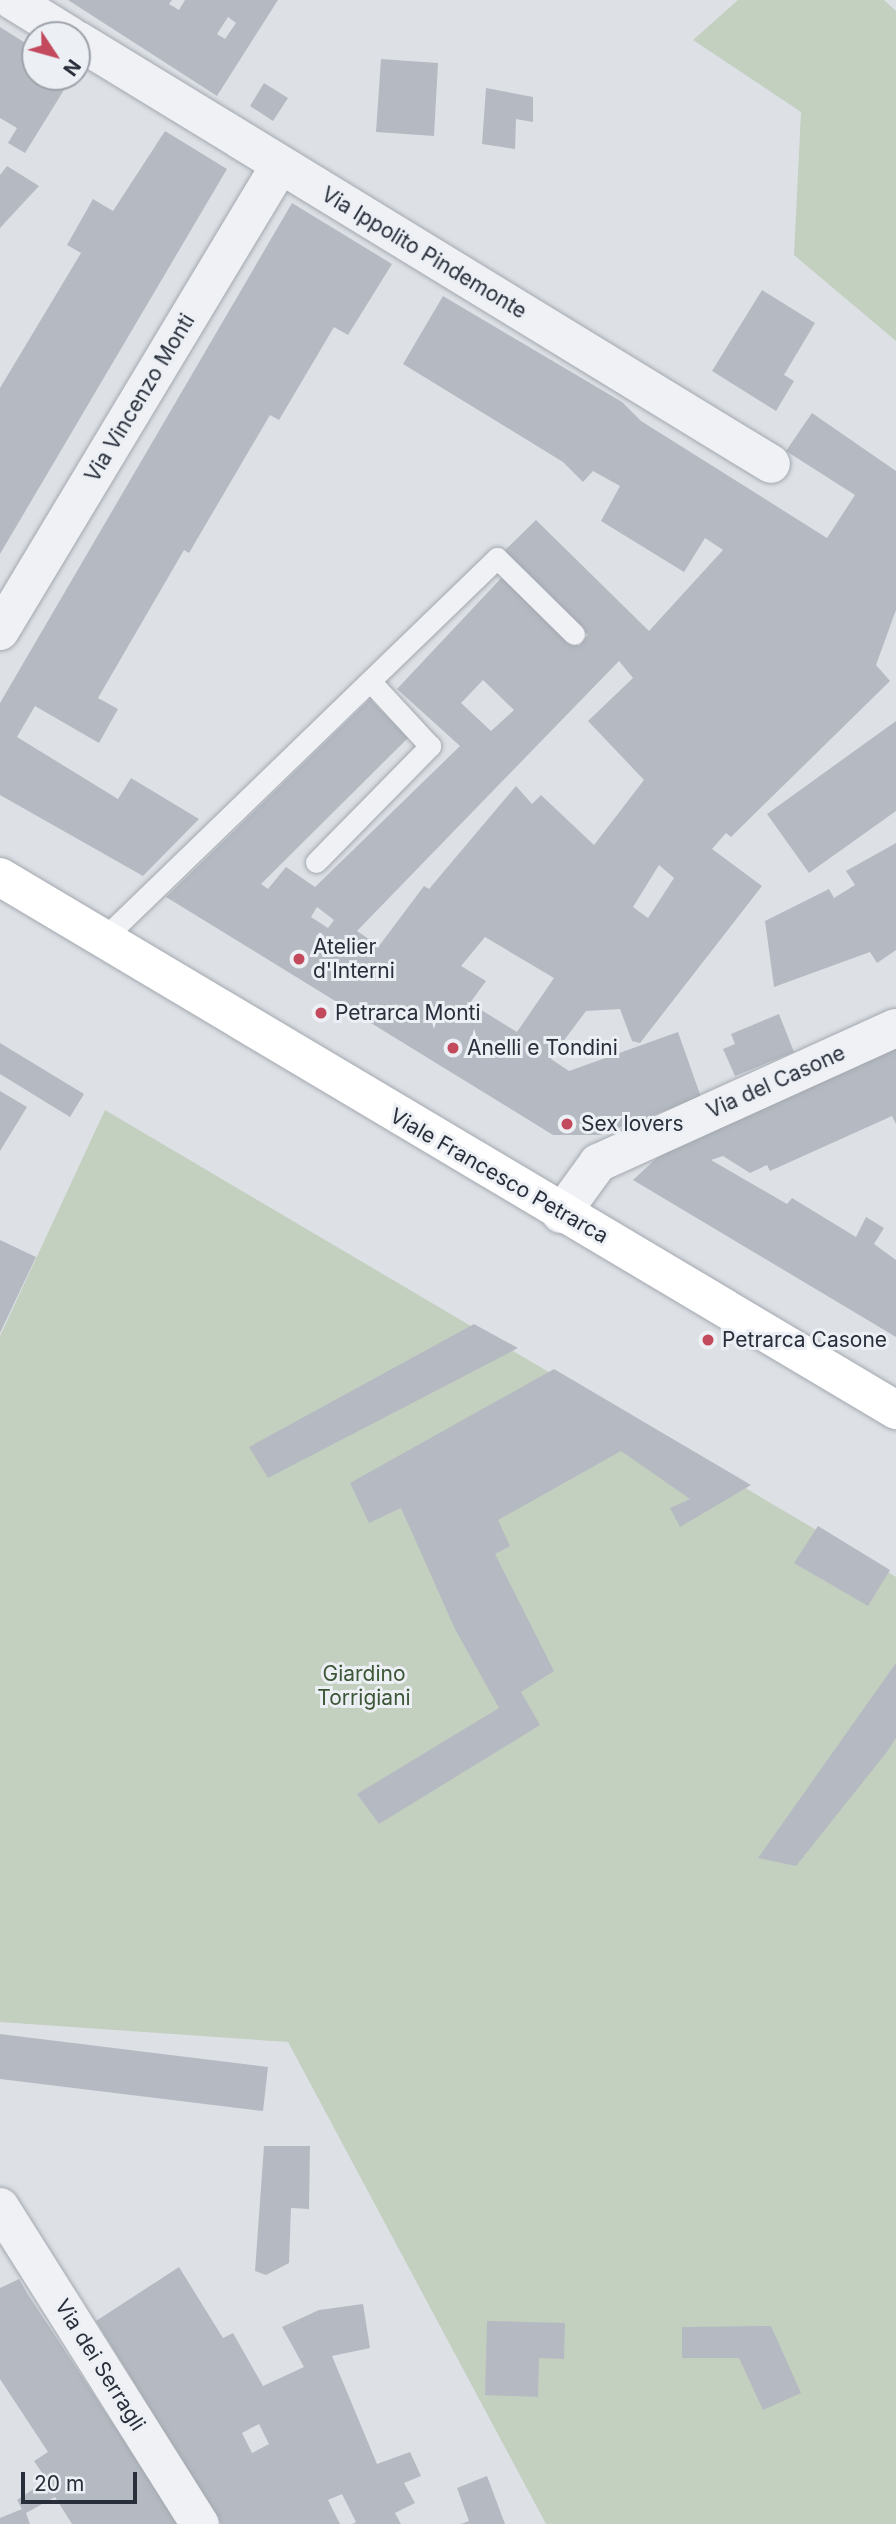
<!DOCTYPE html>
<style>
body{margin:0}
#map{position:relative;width:896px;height:2524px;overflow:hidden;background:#dde1e6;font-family:Inter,sans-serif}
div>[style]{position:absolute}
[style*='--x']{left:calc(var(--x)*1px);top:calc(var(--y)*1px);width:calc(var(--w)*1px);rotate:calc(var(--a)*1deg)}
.green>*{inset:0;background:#c3cfbf}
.building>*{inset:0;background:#b5bac2}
.roads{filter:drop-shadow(0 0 2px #a3a8af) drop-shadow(0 0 2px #a3a8af)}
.lane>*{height:21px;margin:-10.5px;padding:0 10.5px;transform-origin:10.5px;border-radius:10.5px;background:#f0f1f5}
.street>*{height:38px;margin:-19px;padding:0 19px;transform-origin:19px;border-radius:19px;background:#f0f1f5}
.primary>*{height:38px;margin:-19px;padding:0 19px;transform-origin:19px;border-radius:19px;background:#fff}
.dots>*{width:19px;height:19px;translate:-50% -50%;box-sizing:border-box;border:4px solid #eceff4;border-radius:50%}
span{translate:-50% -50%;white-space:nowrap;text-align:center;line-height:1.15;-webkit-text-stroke:6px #eceff4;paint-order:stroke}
.street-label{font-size:21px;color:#282f3b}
.poi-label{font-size:21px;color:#282f3b}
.left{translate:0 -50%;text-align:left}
.park-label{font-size:21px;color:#3d5636}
.north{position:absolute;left:21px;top:21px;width:70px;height:70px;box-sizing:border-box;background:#eceff4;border:2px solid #9ea2aa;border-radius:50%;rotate:126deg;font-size:19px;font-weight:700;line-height:28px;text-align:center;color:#282f3b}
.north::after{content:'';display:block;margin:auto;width:24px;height:32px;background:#c34a5d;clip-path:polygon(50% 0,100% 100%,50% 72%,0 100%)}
.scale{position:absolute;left:21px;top:2472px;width:116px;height:32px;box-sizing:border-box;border:4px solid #282f3b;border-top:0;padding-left:9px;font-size:21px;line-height:24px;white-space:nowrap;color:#282f3b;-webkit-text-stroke:5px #eceff4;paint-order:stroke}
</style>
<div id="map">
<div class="green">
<div style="clip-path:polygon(738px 0,884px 0,896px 11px,896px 341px,794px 255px,801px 112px,693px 40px)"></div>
<div style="clip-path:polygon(105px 1110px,896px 1577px,896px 2524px,546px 2524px,288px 2042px,0 2022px,0 1336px)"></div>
</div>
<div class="building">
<div style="clip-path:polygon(evenodd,68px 0,172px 0,169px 4px,179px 10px,185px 0,278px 0,217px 96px,68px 0,228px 17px,236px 23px,225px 39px,217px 34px,228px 17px)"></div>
<div style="clip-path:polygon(0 27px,35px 49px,35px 77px,72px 77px,25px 153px,8px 143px,17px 128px,0 118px)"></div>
<div style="clip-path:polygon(381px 59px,438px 63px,434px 136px,376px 132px)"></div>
<div style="clip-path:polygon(264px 83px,288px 98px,273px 121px,250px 106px)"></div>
<div style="clip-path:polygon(486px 88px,533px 97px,533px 122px,516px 119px,515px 149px,482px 144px)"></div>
<div style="clip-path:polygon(165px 131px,227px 169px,0 554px,0 388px,81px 253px,67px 245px,93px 199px,113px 211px)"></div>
<div style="clip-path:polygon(7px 166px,39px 186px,0 228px,0 175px)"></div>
<div style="clip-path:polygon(292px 203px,392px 264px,348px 335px,334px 327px,279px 420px,270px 415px,189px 553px,184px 550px,98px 698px,118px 709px,99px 743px,35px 706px,17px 737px,118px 799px,131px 778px,199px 819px,143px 876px,0 795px,0 703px)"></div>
<div style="clip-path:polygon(762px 290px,815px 323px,784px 375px,794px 381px,776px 411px,712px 371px)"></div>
<div style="clip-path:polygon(evenodd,443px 296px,622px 402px,641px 421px,827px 538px,855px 495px,786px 451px,812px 413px,896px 471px,896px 610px,876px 665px,890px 681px,731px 837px,726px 833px,712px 849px,762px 886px,640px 1043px,632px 1041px,620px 1009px,586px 1011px,553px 1055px,551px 1059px,569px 1071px,678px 1032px,701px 1097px,600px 1135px,553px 1135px,166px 897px,370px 699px,408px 738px,261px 884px,268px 889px,286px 867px,315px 887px,460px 746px,397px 689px,505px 574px,579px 646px,588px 635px,504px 551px,536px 520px,649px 631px,723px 550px,705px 538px,684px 572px,601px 521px,620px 486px,593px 471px,583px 482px,563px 462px,403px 364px,443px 296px,619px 661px,633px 678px,588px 721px,644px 780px,594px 845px,541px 795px,532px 804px,516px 786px,429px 889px,424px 886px,379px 946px,357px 931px,619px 661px,443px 296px,483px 680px,514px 710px,491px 731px,461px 703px,483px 680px,443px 296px,659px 865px,674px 878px,648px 918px,633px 907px,659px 865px,443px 296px,317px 907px,334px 920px,328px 928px,311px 917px,317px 907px,443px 296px,485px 937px,554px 978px,517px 1032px,470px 1003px,486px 981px,461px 966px,485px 937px)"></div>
<div style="clip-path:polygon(896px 721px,896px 811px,809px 873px,767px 814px)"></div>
<div style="clip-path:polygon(896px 843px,896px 950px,877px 963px,870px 952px,774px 987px,765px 921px,829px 889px,834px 898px,855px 885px,846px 871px)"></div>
<div style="clip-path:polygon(779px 1014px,794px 1052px,735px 1076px,723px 1049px,735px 1044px,731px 1034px)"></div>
<div style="clip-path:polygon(896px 1041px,896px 1124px,892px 1116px,770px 1171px,767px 1165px,750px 1173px,723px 1156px,711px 1160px,787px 1204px,792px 1198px,856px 1237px,866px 1217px,884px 1228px,874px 1244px,896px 1260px,896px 1337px,633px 1180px,675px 1141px)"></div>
<div style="clip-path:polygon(0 1043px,84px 1094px,70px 1117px,0 1074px)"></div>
<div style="clip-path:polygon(0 1091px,27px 1107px,0 1151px)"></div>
<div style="clip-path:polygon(0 1240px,36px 1257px,0 1333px)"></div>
<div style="clip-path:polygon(474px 1324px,518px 1348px,268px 1478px,249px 1447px)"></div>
<div style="clip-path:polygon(554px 1369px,751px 1485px,680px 1527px,670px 1508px,690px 1499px,621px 1451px,498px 1520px,510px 1546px,495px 1554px,554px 1671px,521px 1692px,540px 1725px,379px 1824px,357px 1794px,499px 1708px,455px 1629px,401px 1508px,369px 1523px,350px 1483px)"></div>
<div style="clip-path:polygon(818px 1526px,890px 1570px,868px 1606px,794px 1563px)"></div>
<div style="clip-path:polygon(896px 1663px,896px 1738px,886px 1753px,796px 1866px,758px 1858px)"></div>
<div style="clip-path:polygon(0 2034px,268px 2067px,263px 2111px,0 2079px)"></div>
<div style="clip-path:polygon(264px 2146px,310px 2146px,309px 2209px,291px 2208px,289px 2263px,266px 2275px,255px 2271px)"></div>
<div style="clip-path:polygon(evenodd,179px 2267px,223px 2338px,233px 2333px,263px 2386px,304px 2367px,282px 2327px,319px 2310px,363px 2304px,370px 2348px,332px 2356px,377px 2464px,410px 2452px,421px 2476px,404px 2483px,415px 2503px,395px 2513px,401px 2524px,352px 2524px,356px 2522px,342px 2494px,328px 2500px,340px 2524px,221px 2524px,96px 2321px,179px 2267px,259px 2424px,269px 2444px,252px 2453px,242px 2433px,259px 2424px)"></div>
<div style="clip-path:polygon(19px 2279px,27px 2293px,179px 2524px,72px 2524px,55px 2497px,26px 2513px,30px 2524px,0 2524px,0 2518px,22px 2509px,17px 2500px,47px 2480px,34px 2461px,48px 2452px,0 2379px,0 2288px)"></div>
<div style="clip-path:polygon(487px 2321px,565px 2323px,564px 2359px,539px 2358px,538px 2397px,485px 2395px)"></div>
<div style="clip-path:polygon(771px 2326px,801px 2393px,763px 2410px,739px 2358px,682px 2358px,682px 2327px)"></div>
<div style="clip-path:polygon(487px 2476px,505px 2524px,461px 2524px,469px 2521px,457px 2488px)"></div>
</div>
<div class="roads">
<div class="lane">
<div style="--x:316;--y:862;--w:163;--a:-45.5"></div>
<div style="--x:430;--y:746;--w:87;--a:-132.7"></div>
<div style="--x:103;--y:939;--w:548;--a:-44.04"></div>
<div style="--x:497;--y:558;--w:108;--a:44.6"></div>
</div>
<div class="street">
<div style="--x:12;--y:0;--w:67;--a:31.6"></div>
<div style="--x:77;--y:40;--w:813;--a:31.42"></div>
<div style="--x:0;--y:631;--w:544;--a:-59"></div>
<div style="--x:561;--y:1214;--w:63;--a:-54"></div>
<div style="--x:598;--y:1163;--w:327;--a:-24.4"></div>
<div style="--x:0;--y:2207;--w:375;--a:57.8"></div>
</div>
<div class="primary">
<div style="--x:0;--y:877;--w:1043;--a:30.75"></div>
</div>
</div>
<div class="dots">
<div style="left:299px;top:959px;background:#c34a5d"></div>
<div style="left:321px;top:1013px;background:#c34a5d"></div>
<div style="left:453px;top:1048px;background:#c34a5d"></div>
<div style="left:567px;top:1124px;background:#c34a5d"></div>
<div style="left:708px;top:1340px;background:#c34a5d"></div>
</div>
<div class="street-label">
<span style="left:424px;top:253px;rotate:31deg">Via Ippolito Pindemonte</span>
<span style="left:140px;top:398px;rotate:-59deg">Via Vincenzo Monti</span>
<span style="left:776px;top:1082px;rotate:-24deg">Via del Casone</span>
<span style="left:499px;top:1176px;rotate:30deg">Viale Francesco Petrarca</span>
<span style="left:100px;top:2365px;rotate:58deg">Via dei Serragli</span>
</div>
<div class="poi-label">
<span class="left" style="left:313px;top:959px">Atelier<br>d'Interni</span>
<span class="left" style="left:335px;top:1013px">Petrarca Monti</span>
<span class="left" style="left:467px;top:1048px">Anelli e Tondini</span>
<span class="left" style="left:581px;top:1124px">Sex lovers</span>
<span class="left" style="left:722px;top:1340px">Petrarca Casone</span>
</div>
<div class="park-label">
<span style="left:364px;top:1686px">Giardino<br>Torrigiani</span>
</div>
<div class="north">N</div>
<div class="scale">20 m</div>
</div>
